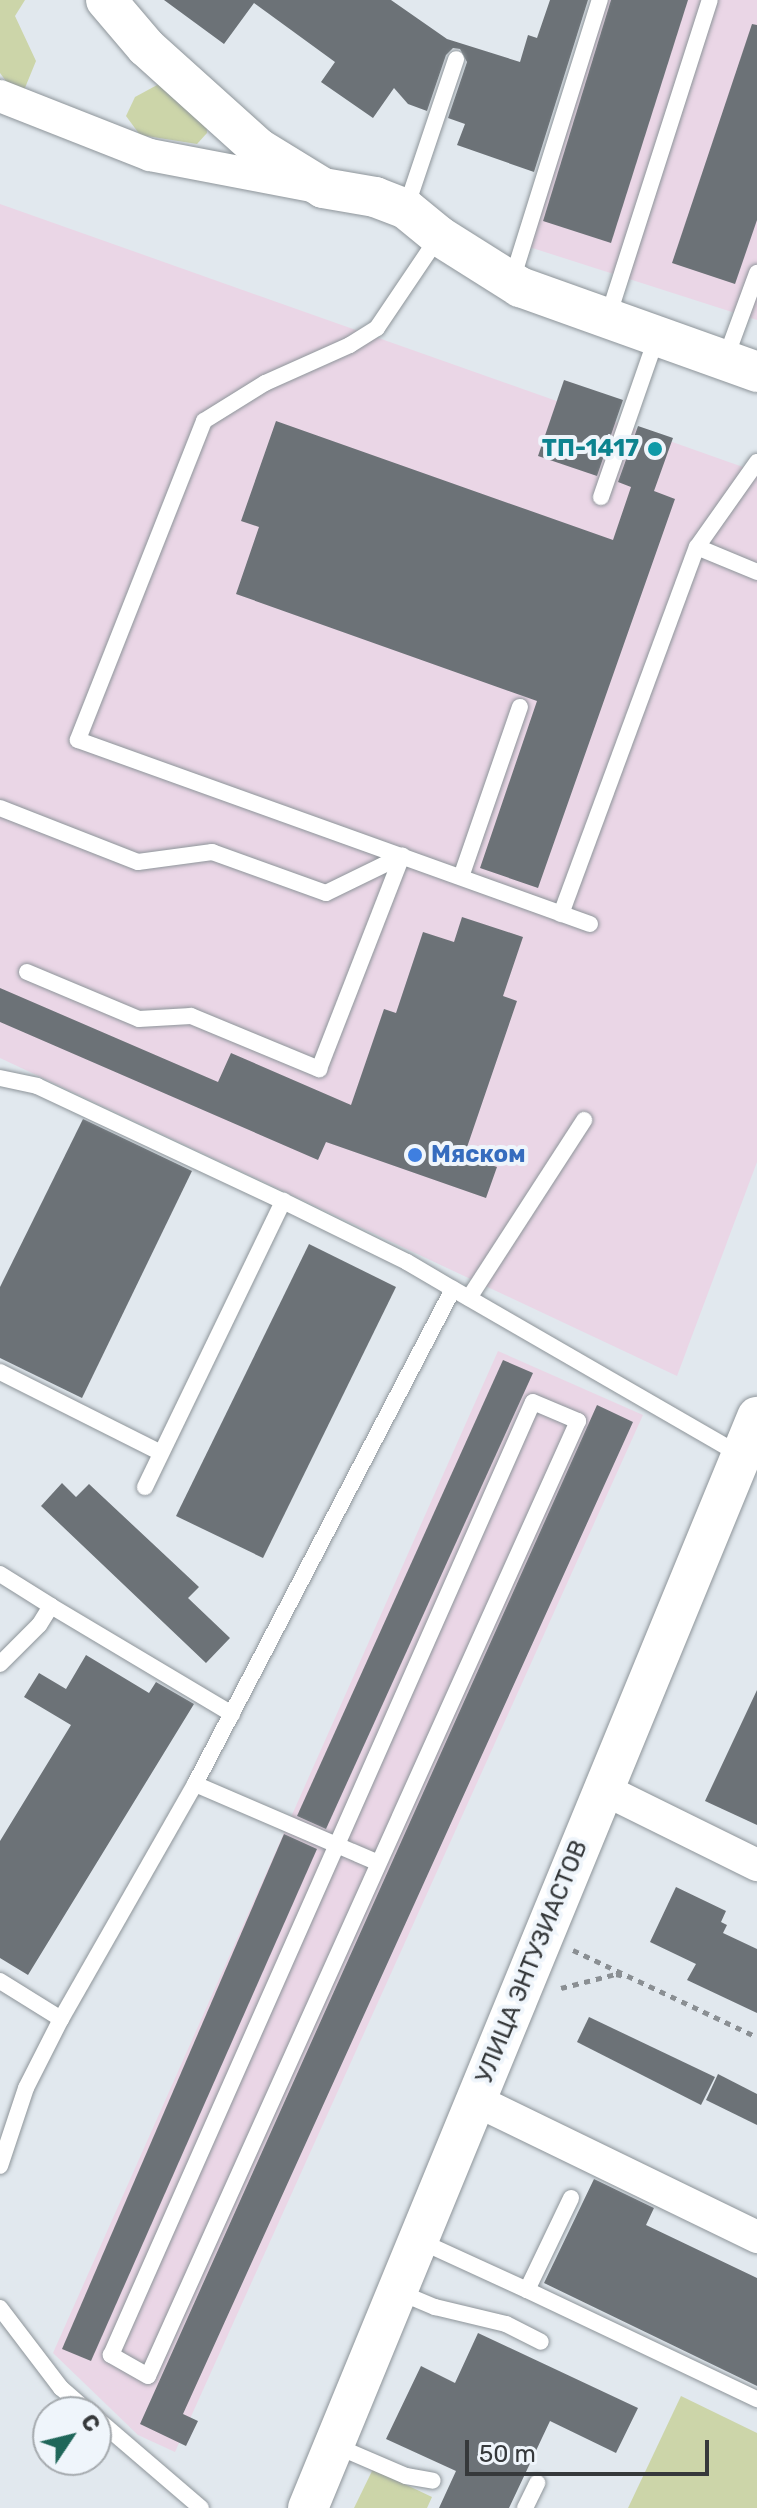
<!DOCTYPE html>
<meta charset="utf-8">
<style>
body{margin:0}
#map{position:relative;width:757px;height:2508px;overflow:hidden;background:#e1e8ee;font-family:Rubik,sans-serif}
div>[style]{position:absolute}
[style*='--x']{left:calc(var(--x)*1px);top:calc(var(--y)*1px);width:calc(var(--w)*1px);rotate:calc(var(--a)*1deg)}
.industrial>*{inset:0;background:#ead6e6}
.green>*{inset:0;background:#ccd5a9}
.building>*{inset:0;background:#6c7277}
.path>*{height:5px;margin-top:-2.5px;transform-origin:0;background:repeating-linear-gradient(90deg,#8a8f93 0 6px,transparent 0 12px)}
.roads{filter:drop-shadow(0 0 2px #8e959a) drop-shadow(0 0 2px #8e959a)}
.service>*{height:16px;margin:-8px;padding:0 8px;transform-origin:8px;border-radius:8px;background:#fff}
.minor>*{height:32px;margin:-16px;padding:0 16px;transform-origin:16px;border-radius:16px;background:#fff}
.tertiary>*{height:40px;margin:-20px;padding:0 20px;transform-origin:20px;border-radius:20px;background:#fff}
.dots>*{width:22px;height:22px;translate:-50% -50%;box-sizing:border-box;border:4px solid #eff5fb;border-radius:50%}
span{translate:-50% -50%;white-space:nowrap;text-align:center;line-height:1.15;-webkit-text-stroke:8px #eff5fb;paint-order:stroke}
.culture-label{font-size:24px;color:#0d838f;font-weight:700}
.right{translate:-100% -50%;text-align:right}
.shop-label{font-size:24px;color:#366cbe;font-weight:700}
.left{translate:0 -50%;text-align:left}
.street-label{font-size:24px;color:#36393b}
.north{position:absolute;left:32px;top:2396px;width:80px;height:80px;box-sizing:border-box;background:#eff5fb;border:2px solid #a5aaae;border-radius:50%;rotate:55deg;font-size:22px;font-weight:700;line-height:32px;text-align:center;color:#36393b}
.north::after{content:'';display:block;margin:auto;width:28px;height:36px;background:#1f6659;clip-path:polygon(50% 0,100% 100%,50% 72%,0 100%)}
.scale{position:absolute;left:465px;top:2440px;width:244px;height:36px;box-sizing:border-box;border:4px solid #36393b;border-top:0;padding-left:10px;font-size:24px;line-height:28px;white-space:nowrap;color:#36393b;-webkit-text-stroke:6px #eff5fb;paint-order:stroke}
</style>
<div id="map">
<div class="industrial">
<div style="clip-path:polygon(600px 0,757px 0,757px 320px,523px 245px)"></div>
<div style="clip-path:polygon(0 204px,757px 472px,757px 1162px,677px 1376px,0 1058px)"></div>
<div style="clip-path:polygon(498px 1351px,643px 1415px,175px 2452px,138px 2435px,53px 2353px)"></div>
</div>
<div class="green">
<div style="clip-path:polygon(0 0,25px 0,15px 16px,36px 61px,20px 100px,0 73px)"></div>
<div style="clip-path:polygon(159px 84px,206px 118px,207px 133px,197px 144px,140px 135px,126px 116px,135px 97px)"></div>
<div style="clip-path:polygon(681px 2396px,757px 2433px,757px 2508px,628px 2508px)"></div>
<div style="clip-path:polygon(373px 2469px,432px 2497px,427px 2508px,354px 2508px)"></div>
</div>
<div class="building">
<div style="clip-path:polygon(164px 0,391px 0,447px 39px,520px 62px,528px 35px,537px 38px,550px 0,588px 0,534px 172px,457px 145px,465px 124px,448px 118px,467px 62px,460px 49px,453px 48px,446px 55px,427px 111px,408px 104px,394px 88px,373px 118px,321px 82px,335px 62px,254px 3px,224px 44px)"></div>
<div style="clip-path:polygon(611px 0,688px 0,611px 243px,543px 221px)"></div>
<div style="clip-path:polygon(752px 24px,757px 25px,757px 220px,735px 284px,672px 263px)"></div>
<div style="clip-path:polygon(564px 380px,623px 400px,597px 476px,538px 456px)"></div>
<div style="clip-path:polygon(276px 421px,613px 540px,631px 487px,618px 482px,638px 426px,673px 438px,654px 491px,675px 499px,538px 888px,480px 868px,537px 701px,236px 594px,259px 527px,241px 521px)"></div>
<div style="clip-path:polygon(462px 917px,523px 937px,503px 996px,517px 1001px,464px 1156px,497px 1167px,486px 1198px,326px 1142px,318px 1160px,0 1022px,0 988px,218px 1082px,231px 1053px,351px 1105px,384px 1009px,396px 1013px,423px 932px,454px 942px)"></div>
<div style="clip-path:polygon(83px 1119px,192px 1171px,82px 1398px,0 1358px,0 1287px)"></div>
<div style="clip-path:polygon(309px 1244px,396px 1287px,263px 1558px,176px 1516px)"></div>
<div style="clip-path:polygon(503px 1360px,533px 1373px,326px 1829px,297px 1816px)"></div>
<div style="clip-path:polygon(597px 1405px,633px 1422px,183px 2414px,198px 2421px,186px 2446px,140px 2424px)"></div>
<div style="clip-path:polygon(62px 1483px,76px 1497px,89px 1484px,199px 1587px,188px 1598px,230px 1638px,206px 1663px,41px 1506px)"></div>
<div style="clip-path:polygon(86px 1655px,149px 1693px,156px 1682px,194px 1704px,28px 1975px,0 1958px,0 1841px,71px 1725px,24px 1697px,39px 1673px,66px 1689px)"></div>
<div style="clip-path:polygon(757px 1690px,757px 1825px,705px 1801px)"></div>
<div style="clip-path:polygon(284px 1834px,317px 1849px,91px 2361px,62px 2349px)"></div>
<div style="clip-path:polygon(676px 1887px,726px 1911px,721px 1922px,727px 1925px,723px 1933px,757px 1949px,757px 2013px,687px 1980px,696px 1964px,650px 1942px)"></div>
<div style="clip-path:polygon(589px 2017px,715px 2077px,701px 2105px,577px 2042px)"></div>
<div style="clip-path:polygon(718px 2074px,757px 2094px,757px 2125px,706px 2100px)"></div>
<div style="clip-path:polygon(594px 2179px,654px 2208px,646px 2225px,757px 2278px,757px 2386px,544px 2283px)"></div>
<div style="clip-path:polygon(478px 2333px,638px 2408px,616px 2453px,550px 2421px,509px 2508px,439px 2508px,456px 2471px,386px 2439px,421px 2366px,455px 2383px)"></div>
</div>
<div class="path">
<div style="--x:573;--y:1950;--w:204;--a:25.3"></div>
<div style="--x:561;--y:1988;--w:57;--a:-14.3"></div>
<div style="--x:616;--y:1974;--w:9;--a:13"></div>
</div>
<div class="roads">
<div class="service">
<div style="--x:406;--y:208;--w:157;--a:-71.4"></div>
<div style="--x:439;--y:236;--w:111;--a:124"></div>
<div style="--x:377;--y:328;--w:32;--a:148"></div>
<div style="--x:350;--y:345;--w:93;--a:155.9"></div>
<div style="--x:265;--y:383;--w:72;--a:148.1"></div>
<div style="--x:204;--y:421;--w:343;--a:111.6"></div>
<div style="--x:78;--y:740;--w:544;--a:19.77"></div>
<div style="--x:512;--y:280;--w:294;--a:-72.6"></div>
<div style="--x:608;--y:317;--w:333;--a:-72.2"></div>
<div style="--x:725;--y:360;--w:93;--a:-69.8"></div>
<div style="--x:757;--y:462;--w:104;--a:125.2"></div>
<div style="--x:697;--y:547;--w:65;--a:22.6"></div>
<div style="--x:601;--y:497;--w:170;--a:-70.8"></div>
<div style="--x:0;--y:808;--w:148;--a:21.4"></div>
<div style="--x:138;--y:862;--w:75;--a:-7.7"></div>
<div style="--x:212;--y:852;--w:121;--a:19.8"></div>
<div style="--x:326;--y:893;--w:85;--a:-26"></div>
<div style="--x:461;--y:877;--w:180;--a:-70.9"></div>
<div style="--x:561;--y:914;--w:391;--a:-69.7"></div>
<div style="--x:27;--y:972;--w:121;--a:22.8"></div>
<div style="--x:139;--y:1019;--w:52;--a:-3.3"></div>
<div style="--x:191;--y:1016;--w:139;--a:22.5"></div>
<div style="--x:319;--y:1069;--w:229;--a:-68.7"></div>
<div style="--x:0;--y:1078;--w:38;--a:12"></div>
<div style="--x:37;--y:1086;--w:272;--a:25.1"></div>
<div style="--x:283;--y:1201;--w:138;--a:26.2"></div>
<div style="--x:407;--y:1262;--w:53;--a:30.4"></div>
<div style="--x:469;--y:1298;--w:212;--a:-57.1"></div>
<div style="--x:0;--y:1372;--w:180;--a:26.7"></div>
<div style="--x:533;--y:1402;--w:49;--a:22.9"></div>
<div style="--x:578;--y:1421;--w:1047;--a:114.24"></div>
<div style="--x:148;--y:2376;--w:43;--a:-150.4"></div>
<div style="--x:111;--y:2355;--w:1042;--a:-66.12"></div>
<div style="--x:145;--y:1487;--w:318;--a:-64.2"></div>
<div style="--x:0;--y:1574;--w:60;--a:32.1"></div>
<div style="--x:51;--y:1606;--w:22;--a:122"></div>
<div style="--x:39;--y:1625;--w:55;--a:135"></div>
<div style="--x:51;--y:1606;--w:211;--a:30.8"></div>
<div style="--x:195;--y:1784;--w:199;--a:23.3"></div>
<div style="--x:0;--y:1981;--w:72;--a:31.9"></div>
<div style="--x:61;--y:2019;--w:77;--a:116.9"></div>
<div style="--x:26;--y:2088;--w:82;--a:108.4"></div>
<div style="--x:61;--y:2019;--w:271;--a:-60.3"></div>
<div style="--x:195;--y:1784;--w:558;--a:-62.47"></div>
<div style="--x:453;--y:1289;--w:332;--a:30"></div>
<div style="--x:420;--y:2241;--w:118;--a:24.6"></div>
<div style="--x:527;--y:2290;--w:102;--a:-64.4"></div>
<div style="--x:527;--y:2290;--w:255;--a:25.4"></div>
<div style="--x:399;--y:2292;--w:39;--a:23"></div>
<div style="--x:435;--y:2307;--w:73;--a:13.5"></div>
<div style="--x:506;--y:2324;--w:39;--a:27"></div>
<div style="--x:0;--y:2308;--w:101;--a:52.7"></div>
<div style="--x:61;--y:2388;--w:37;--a:41"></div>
<div style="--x:96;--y:2418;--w:138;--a:40.6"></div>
<div style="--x:334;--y:2445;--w:78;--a:23.3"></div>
<div style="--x:406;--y:2476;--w:27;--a:10"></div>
<div style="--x:525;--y:2508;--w:28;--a:-64"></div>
</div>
<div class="minor">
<div style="--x:0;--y:96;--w:161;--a:21.5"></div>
<div style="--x:150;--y:155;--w:165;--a:10.8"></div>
<div style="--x:603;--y:1789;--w:172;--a:26.3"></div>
<div style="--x:475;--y:2100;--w:314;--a:25.9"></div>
</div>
<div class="tertiary">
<div style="--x:106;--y:0;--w:62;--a:49.6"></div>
<div style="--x:146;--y:47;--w:151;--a:42"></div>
<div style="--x:258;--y:148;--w:76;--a:31.6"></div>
<div style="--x:323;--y:188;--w:53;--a:9.8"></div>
<div style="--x:375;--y:197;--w:33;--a:21"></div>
<div style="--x:406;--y:209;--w:43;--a:39.3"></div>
<div style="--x:439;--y:236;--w:96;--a:32.2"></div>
<div style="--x:520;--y:287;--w:252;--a:19.7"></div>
<div style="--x:308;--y:2508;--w:1180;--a:-67.63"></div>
</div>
</div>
<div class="dots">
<div style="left:655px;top:449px;background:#0f9aa8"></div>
<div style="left:415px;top:1155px;background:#3f7fe0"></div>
</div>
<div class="culture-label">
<span class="right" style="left:639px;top:449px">ТП-1417</span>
</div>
<div class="shop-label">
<span class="left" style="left:431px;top:1155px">Мяском</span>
</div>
<div class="street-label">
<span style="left:532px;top:1962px;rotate:-68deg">УЛИЦА ЭНТУЗИАСТОВ</span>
</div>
<div class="north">С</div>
<div class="scale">50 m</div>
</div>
